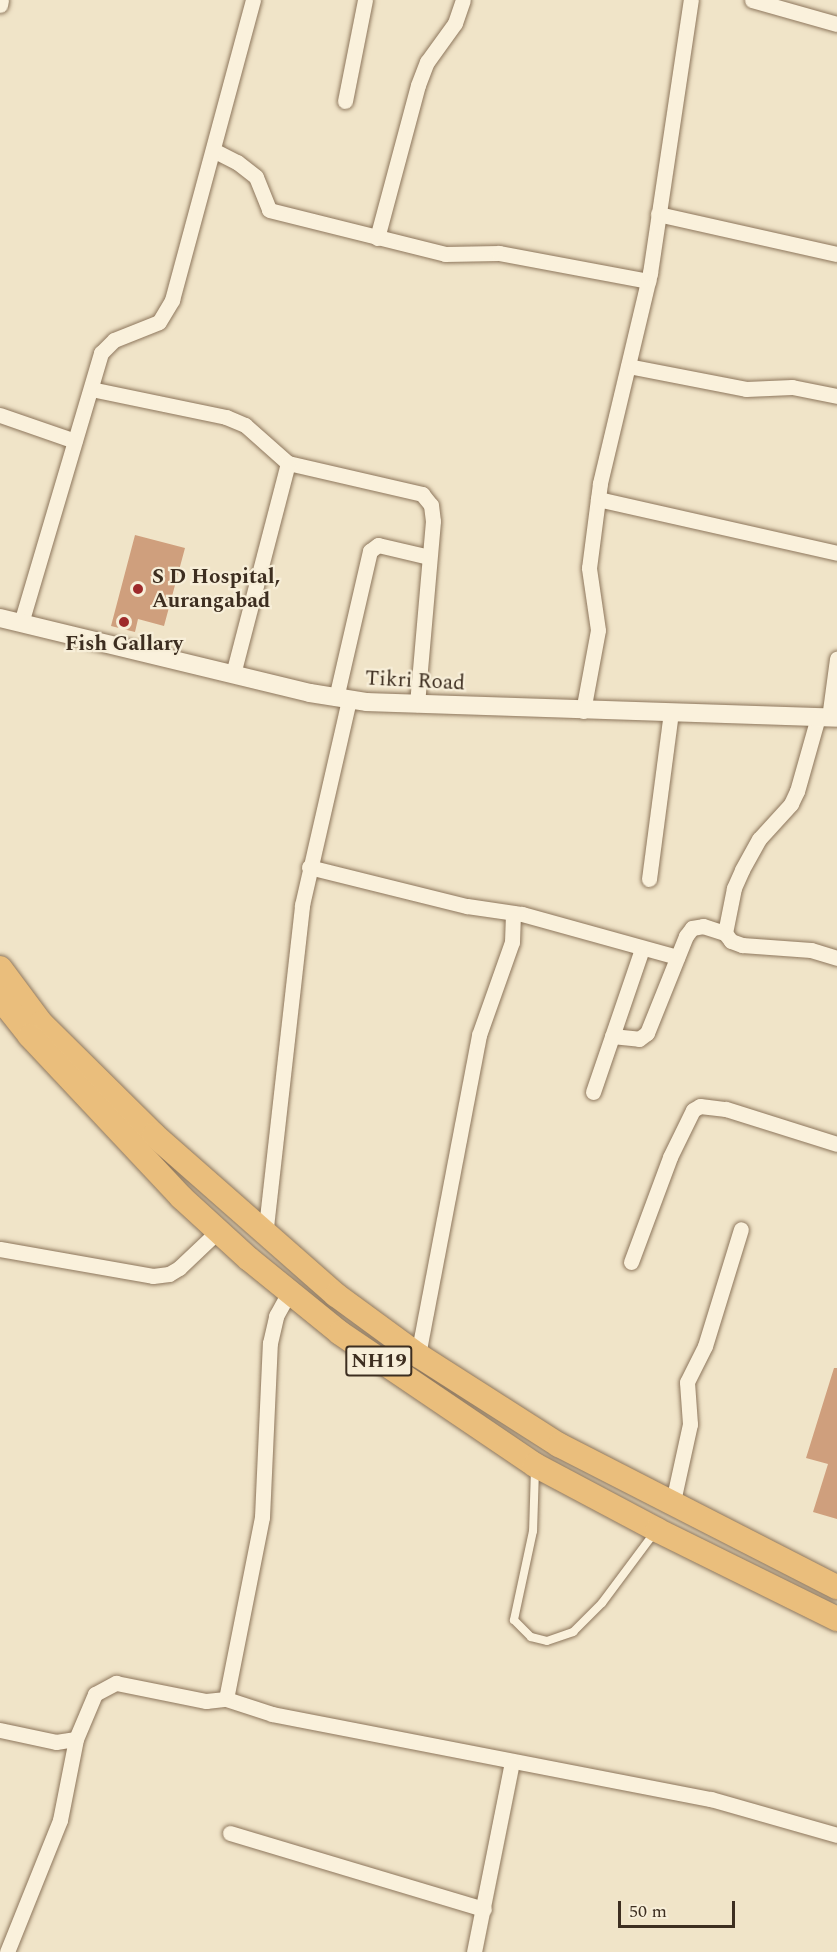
<!DOCTYPE html>
<style>
body{margin:0}
#map{position:relative;width:837px;height:1952px;overflow:hidden;background:#f0e4c8;font-family:Spectral,serif}
div>[style]{position:absolute}
[style*='--x']{left:calc(var(--x)*1px);top:calc(var(--y)*1px);width:calc(var(--w)*1px);rotate:calc(var(--a)*1deg)}
.building>*{inset:0;background:#cf9f7d}
.roads{filter:drop-shadow(0 0 2px #8d765c) drop-shadow(0 0 2px #8d765c)}
.service>*{height:8px;margin:-4px;padding:0 4px;transform-origin:4px;border-radius:4px;background:#faf1dc}
.minor>*{height:15px;margin:-7.5px;padding:0 7.5px;transform-origin:7.5px;border-radius:7.5px;background:#faf1dc}
.tertiary>*{height:18px;margin:-9px;padding:0 9px;transform-origin:9px;border-radius:9px;background:#faf1dc}
.trunk>*{height:24px;margin:-12px;padding:0 12px;transform-origin:12px;border-radius:12px;background:#eabe7c}
.dots>*{width:16px;height:16px;translate:-50% -50%;box-sizing:border-box;border:3px solid #f7eed8;border-radius:50%}
span{translate:-50% -50%;white-space:nowrap;text-align:center;line-height:1.15;-webkit-text-stroke:4.5px #f7eed8;paint-order:stroke}
.shield-label span{padding:2px 4px;background:#f7eed8;border:2px solid;border-radius:4px;-webkit-text-stroke-width:0}
.shield-label{font-size:20px;color:#3d2e20;font-weight:700}
.poi-label{font-size:21px;color:#3d2e20;font-weight:700}
.left{translate:0 -50%;text-align:left}
.street-label{font-size:21px;color:#3d2e20}
.scale{position:absolute;left:618px;top:1901px;width:117px;height:27px;box-sizing:border-box;border:3px solid #3d2e20;border-top:0;padding-left:8px;font-size:18px;line-height:21px;white-space:nowrap;color:#3d2e20;-webkit-text-stroke:4px #f7eed8;paint-order:stroke}
</style>
<div id="map">
<div class="building">
<div style="clip-path:polygon(135px 535px,185px 548px,164px 626px,138px 619px,135px 632px,111px 626px)"></div>
<div style="clip-path:polygon(834px 1368px,837px 1368px,837px 1519px,813px 1512px,828px 1464px,806px 1458px)"></div>
</div>
<div class="roads">
<div class="service">
<div style="--x:535;--y:1469;--w:62;--a:91.8"></div>
<div style="--x:533;--y:1531;--w:91;--a:102.1"></div>
<div style="--x:514;--y:1620;--w:24;--a:45"></div>
<div style="--x:531;--y:1637;--w:16;--a:14"></div>
<div style="--x:547;--y:1641;--w:28;--a:-19"></div>
<div style="--x:573;--y:1632;--w:41;--a:-45"></div>
<div style="--x:602;--y:1603;--w:89;--a:-53.3"></div>
</div>
<div class="minor">
<div style="--x:752;--y:0;--w:88;--a:15.8"></div>
<div style="--x:0;--y:5;--w:5;--a:-79"></div>
<div style="--x:345;--y:101;--w:103;--a:-78.8"></div>
<div style="--x:213;--y:150;--w:27;--a:27"></div>
<div style="--x:237;--y:162;--w:24;--a:38"></div>
<div style="--x:256;--y:177;--w:35;--a:68"></div>
<div style="--x:269;--y:210;--w:181;--a:14"></div>
<div style="--x:445;--y:254;--w:54;--a:-1.1"></div>
<div style="--x:499;--y:253;--w:152;--a:10.6"></div>
<div style="--x:658;--y:214;--w:183;--a:12.6"></div>
<div style="--x:377;--y:238;--w:158;--a:-75"></div>
<div style="--x:418;--y:85;--w:25;--a:-69"></div>
<div style="--x:427;--y:62;--w:48;--a:-54.3"></div>
<div style="--x:455;--y:23;--w:24;--a:-71"></div>
<div style="--x:628;--y:366;--w:120;--a:11"></div>
<div style="--x:746;--y:389;--w:46;--a:-2.5"></div>
<div style="--x:792;--y:387;--w:46;--a:11.3"></div>
<div style="--x:91;--y:389;--w:138;--a:11.7"></div>
<div style="--x:226;--y:417;--w:21;--a:23"></div>
<div style="--x:245;--y:425;--w:57;--a:41.5"></div>
<div style="--x:288;--y:463;--w:138;--a:13"></div>
<div style="--x:422;--y:494;--w:14;--a:51"></div>
<div style="--x:431;--y:505;--w:16;--a:83"></div>
<div style="--x:433;--y:521;--w:184;--a:95"></div>
<div style="--x:0;--y:415;--w:79;--a:19.1"></div>
<div style="--x:598;--y:499;--w:245;--a:12.7"></div>
<div style="--x:21;--y:623;--w:282;--a:-73.5"></div>
<div style="--x:101;--y:353;--w:18;--a:-45"></div>
<div style="--x:114;--y:340;--w:48;--a:-21.8"></div>
<div style="--x:159;--y:322;--w:26;--a:-59"></div>
<div style="--x:172;--y:300;--w:311;--a:-74.9"></div>
<div style="--x:233;--y:674;--w:218;--a:-75.4"></div>
<div style="--x:336;--y:698;--w:151;--a:-77"></div>
<div style="--x:370;--y:551;--w:10;--a:-37"></div>
<div style="--x:378;--y:545;--w:52;--a:13.2"></div>
<div style="--x:583;--y:711;--w:82;--a:-79.5"></div>
<div style="--x:598;--y:630;--w:63;--a:-98.3"></div>
<div style="--x:589;--y:568;--w:86;--a:-82.6"></div>
<div style="--x:600;--y:483;--w:216;--a:-76.6"></div>
<div style="--x:650;--y:273;--w:276;--a:-81.5"></div>
<div style="--x:818;--y:717;--w:77;--a:105.8"></div>
<div style="--x:797;--y:791;--w:14;--a:115"></div>
<div style="--x:791;--y:804;--w:47;--a:132.4"></div>
<div style="--x:759;--y:839;--w:35;--a:119"></div>
<div style="--x:742;--y:870;--w:20;--a:114"></div>
<div style="--x:734;--y:888;--w:46;--a:101.3"></div>
<div style="--x:725;--y:933;--w:10;--a:53"></div>
<div style="--x:731;--y:941;--w:12;--a:20"></div>
<div style="--x:742;--y:945;--w:69;--a:4.1"></div>
<div style="--x:811;--y:950;--w:27;--a:17"></div>
<div style="--x:829;--y:718;--w:60;--a:-82.3"></div>
<div style="--x:309;--y:867;--w:163;--a:13.9"></div>
<div style="--x:467;--y:906;--w:56;--a:8.3"></div>
<div style="--x:522;--y:914;--w:161;--a:15.5"></div>
<div style="--x:649;--y:879;--w:167;--a:-82.5"></div>
<div style="--x:612;--y:1036;--w:27;--a:6"></div>
<div style="--x:639;--y:1039;--w:10;--a:-37"></div>
<div style="--x:647;--y:1033;--w:105;--a:-68.1"></div>
<div style="--x:686;--y:936;--w:10;--a:-53"></div>
<div style="--x:692;--y:928;--w:11;--a:-10"></div>
<div style="--x:703;--y:926;--w:23;--a:18"></div>
<div style="--x:593;--y:1092;--w:151;--a:-71.1"></div>
<div style="--x:265;--y:1236;--w:333;--a:-83.6"></div>
<div style="--x:302;--y:905;--w:210;--a:-77.1"></div>
<div style="--x:0;--y:1249;--w:155;--a:10"></div>
<div style="--x:153;--y:1276;--w:16;--a:-7"></div>
<div style="--x:169;--y:1274;--w:12;--a:-31"></div>
<div style="--x:179;--y:1268;--w:54;--a:-43.5"></div>
<div style="--x:631;--y:1262;--w:112;--a:-69.6"></div>
<div style="--x:670;--y:1157;--w:52;--a:-63.9"></div>
<div style="--x:693;--y:1110;--w:8;--a:-30"></div>
<div style="--x:700;--y:1106;--w:26;--a:7"></div>
<div style="--x:726;--y:1109;--w:116;--a:17.5"></div>
<div style="--x:418;--y:1355;--w:326;--a:-79.2"></div>
<div style="--x:479;--y:1035;--w:99;--a:-70.5"></div>
<div style="--x:512;--y:942;--w:29;--a:-88"></div>
<div style="--x:672;--y:1506;--w:84;--a:-77.6"></div>
<div style="--x:690;--y:1424;--w:42;--a:-94.1"></div>
<div style="--x:687;--y:1382;--w:40;--a:-63.4"></div>
<div style="--x:705;--y:1346;--w:122;--a:-72.9"></div>
<div style="--x:226;--y:1699;--w:48;--a:18.1"></div>
<div style="--x:272;--y:1714;--w:447;--a:11"></div>
<div style="--x:711;--y:1799;--w:131;--a:15.9"></div>
<div style="--x:0;--y:1730;--w:57;--a:12.1"></div>
<div style="--x:56;--y:1742;--w:20;--a:-9"></div>
<div style="--x:76;--y:1739;--w:49;--a:-67.1"></div>
<div style="--x:95;--y:1694;--w:24;--a:-28"></div>
<div style="--x:116;--y:1683;--w:92;--a:11.3"></div>
<div style="--x:206;--y:1701;--w:20;--a:-6"></div>
<div style="--x:226;--y:1699;--w:186;--a:-78.8"></div>
<div style="--x:262;--y:1517;--w:174;--a:-87.4"></div>
<div style="--x:270;--y:1343;--w:28;--a:-77"></div>
<div style="--x:276;--y:1316;--w:26;--a:-61"></div>
<div style="--x:230;--y:1833;--w:265;--a:16.7"></div>
<div style="--x:7;--y:1952;--w:142;--a:-68.1"></div>
<div style="--x:60;--y:1820;--w:83;--a:-78.8"></div>
<div style="--x:474;--y:1952;--w:194;--a:-78.7"></div>
</div>
<div class="tertiary">
<div style="--x:0;--y:618;--w:319;--a:13.6"></div>
<div style="--x:310;--y:693;--w:58;--a:9"></div>
<div style="--x:367;--y:702;--w:470;--a:1.9"></div>
</div>
<div class="trunk">
<div style="--x:0;--y:968;--w:69;--a:53.3"></div>
<div style="--x:41;--y:1023;--w:159;--a:44.7"></div>
<div style="--x:154;--y:1135;--w:242;--a:41.3"></div>
<div style="--x:336;--y:1295;--w:102;--a:36.2"></div>
<div style="--x:418;--y:1355;--w:167;--a:32.6"></div>
<div style="--x:559;--y:1445;--w:312;--a:27.1"></div>
<div style="--x:0;--y:998;--w:48;--a:51.7"></div>
<div style="--x:30;--y:1036;--w:221;--a:46.8"></div>
<div style="--x:181;--y:1197;--w:92;--a:42.4"></div>
<div style="--x:249;--y:1259;--w:117;--a:39.1"></div>
<div style="--x:340;--y:1333;--w:235;--a:34.1"></div>
<div style="--x:535;--y:1465;--w:138;--a:28"></div>
<div style="--x:657;--y:1530;--w:201;--a:26.3"></div>
</div>
</div>
<div class="dots">
<div style="left:138px;top:589px;background:#9e2a2b"></div>
<div style="left:124px;top:622px;background:#9e2a2b"></div>
</div>
<div class="shield-label">
<span style="left:379px;top:1361px">NH19</span>
</div>
<div class="poi-label">
<span class="left" style="left:152px;top:589px">S D Hospital,<br>Aurangabad</span>
<span style="left:124px;top:644px">Fish Gallary</span>
</div>
<div class="street-label">
<span style="left:415px;top:681px;rotate:3deg">Tikri Road</span>
</div>
<div class="scale">50 m</div>
</div>
